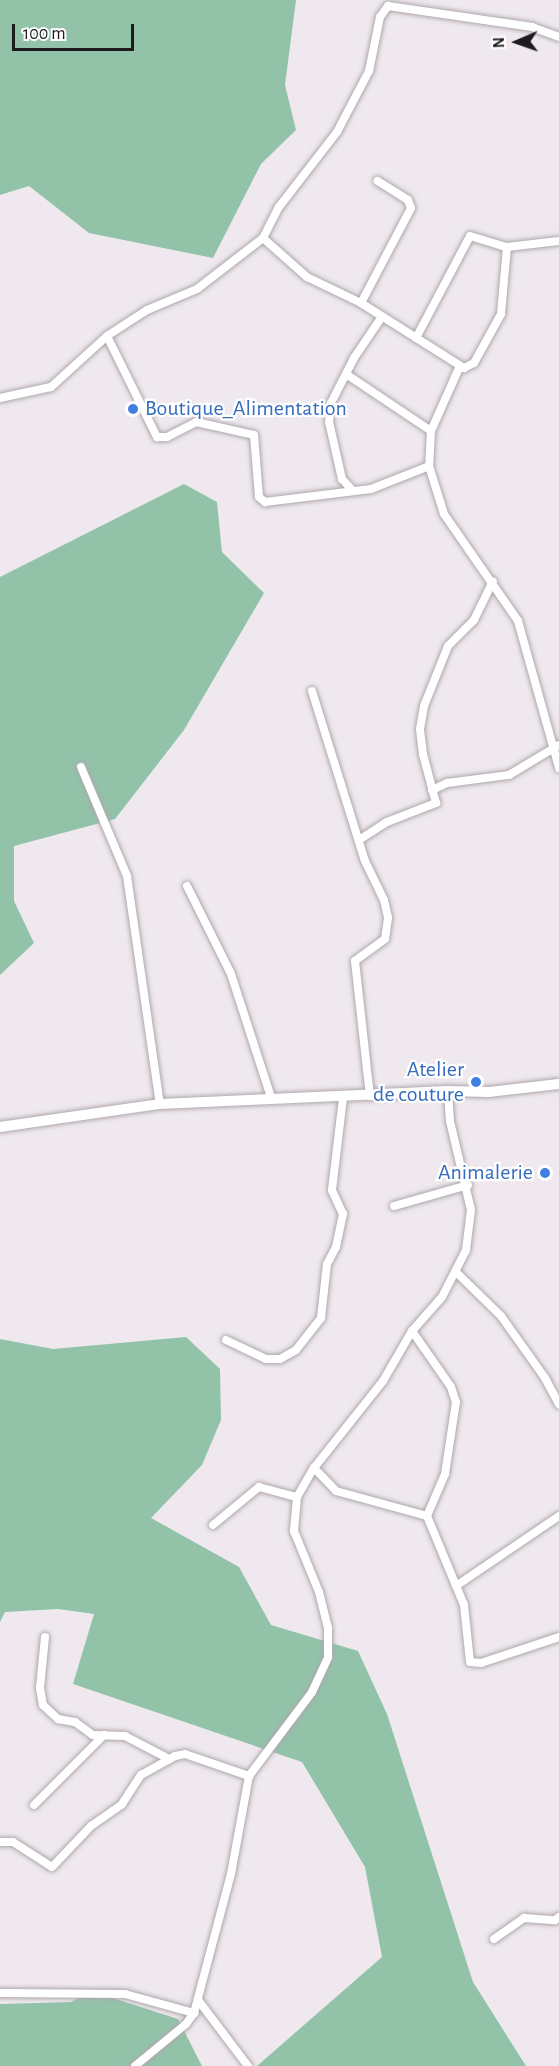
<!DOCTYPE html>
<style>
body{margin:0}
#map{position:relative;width:559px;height:2066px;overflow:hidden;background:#efe9ef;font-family:"Alegreya Sans",sans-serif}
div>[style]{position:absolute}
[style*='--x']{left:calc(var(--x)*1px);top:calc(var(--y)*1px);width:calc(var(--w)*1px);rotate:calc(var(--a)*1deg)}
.forest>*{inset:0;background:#92c3a9}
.roads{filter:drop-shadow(0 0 2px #aea8ad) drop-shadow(0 0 2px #aea8ad)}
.minor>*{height:8px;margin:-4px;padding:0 4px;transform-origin:4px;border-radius:4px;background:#fff}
.major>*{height:10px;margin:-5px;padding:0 5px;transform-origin:5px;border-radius:5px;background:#fff}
.dots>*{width:16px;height:16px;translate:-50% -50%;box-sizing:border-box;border:3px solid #fff;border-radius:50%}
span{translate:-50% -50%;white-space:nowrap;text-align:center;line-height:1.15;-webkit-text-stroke:4.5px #fff;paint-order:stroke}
.shop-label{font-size:22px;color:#366cbe}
.left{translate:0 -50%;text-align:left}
.right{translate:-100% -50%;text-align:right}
.north{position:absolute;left:487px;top:12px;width:60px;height:60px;-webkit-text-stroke:4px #fff;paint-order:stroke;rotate:268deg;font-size:16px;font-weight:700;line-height:24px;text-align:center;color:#1d1b1d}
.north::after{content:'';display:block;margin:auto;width:21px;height:27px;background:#1d1b1d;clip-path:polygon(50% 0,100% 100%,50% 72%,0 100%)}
.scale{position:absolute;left:12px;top:24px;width:122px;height:27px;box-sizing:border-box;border:3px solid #1d1b1d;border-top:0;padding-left:8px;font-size:18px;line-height:21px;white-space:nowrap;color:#1d1b1d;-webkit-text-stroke:4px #fff;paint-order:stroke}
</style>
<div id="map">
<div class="forest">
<div style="clip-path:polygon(0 0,296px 0,285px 85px,296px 130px,261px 164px,213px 258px,89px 233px,29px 186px,0 195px)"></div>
<div style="clip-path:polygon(184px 484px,217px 502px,222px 552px,264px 593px,184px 730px,115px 819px,14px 846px,14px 901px,34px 943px,0 975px,0 577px)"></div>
<div style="clip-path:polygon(186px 1337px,220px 1369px,221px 1420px,202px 1465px,151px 1518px,239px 1567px,271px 1625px,358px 1651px,387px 1714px,473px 1982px,526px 2066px,257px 2066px,382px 1957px,365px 1867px,302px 1762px,73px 1684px,94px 1614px,58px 1609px,5px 1612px,0 1622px,0 1339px,53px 1349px)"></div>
<div style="clip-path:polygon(91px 1991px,178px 2019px,202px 2066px,0 2066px,0 2004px,71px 2002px)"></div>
</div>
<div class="roads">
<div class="minor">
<div style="--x:263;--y:238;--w:59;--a:41.6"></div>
<div style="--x:307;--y:277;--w:60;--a:25.7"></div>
<div style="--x:361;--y:303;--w:122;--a:32.3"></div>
<div style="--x:464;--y:368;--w:11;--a:-27"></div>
<div style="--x:474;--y:363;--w:56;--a:-61.1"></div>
<div style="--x:501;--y:314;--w:67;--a:-84.9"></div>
<div style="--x:361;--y:303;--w:107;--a:-62.2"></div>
<div style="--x:411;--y:208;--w:9;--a:-111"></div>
<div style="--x:408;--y:200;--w:36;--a:-148"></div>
<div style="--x:107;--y:336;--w:113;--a:63.7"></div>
<div style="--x:157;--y:437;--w:10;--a:0"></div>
<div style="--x:167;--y:437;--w:33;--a:-27"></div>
<div style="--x:196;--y:422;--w:59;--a:12.6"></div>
<div style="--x:254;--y:435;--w:62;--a:85.4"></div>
<div style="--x:259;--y:497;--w:8;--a:40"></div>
<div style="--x:265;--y:502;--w:107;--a:-7"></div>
<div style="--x:371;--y:489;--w:62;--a:-21.6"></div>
<div style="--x:416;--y:338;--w:115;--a:-62.1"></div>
<div style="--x:470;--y:236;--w:39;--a:17"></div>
<div style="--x:507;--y:247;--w:52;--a:-6.6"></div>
<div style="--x:459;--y:368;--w:69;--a:114"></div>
<div style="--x:431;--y:431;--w:35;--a:93"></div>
<div style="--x:429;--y:466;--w:50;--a:72.6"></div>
<div style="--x:444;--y:514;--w:130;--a:55.3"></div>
<div style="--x:518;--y:621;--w:153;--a:74.4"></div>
<div style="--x:346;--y:374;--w:102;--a:33.8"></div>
<div style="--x:0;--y:398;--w:52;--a:-12.2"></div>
<div style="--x:51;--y:387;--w:76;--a:-42.3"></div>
<div style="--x:107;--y:336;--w:48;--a:-33"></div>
<div style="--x:147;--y:310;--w:54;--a:-22.8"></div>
<div style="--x:197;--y:289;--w:83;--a:-37.7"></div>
<div style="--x:263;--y:238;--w:35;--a:-63"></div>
<div style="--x:279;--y:207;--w:95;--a:-52.3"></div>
<div style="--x:337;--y:132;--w:69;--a:-62.3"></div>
<div style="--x:369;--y:71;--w:55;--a:-78.5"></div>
<div style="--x:380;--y:17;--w:14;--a:-54"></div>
<div style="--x:388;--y:6;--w:146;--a:8.3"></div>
<div style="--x:532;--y:27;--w:29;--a:20"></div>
<div style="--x:352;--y:490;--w:15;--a:-132"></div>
<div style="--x:342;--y:479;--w:58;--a:-102.8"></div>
<div style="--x:329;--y:422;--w:19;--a:-84"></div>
<div style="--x:331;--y:403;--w:51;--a:-62.9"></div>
<div style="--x:354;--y:358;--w:48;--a:-56"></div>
<div style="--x:312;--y:691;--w:178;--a:72.7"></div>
<div style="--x:365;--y:861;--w:43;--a:64"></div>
<div style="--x:384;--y:900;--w:18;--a:77"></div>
<div style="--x:388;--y:918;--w:21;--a:98"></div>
<div style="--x:385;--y:939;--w:37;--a:144"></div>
<div style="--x:355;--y:961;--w:136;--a:83.7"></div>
<div style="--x:81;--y:767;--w:118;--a:67.1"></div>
<div style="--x:127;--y:876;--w:230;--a:81.8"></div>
<div style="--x:432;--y:790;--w:17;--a:-25"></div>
<div style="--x:447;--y:783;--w:63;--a:-7.4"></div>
<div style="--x:509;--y:775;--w:58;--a:-31"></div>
<div style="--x:359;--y:840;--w:33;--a:-33"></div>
<div style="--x:387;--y:822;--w:53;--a:-21.2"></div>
<div style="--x:436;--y:803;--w:51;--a:-104.9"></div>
<div style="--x:423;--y:754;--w:25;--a:-97"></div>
<div style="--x:420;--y:729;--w:23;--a:-80"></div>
<div style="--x:424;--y:706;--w:65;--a:-68.2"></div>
<div style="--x:448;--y:646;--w:37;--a:-45"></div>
<div style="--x:474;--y:620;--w:43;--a:-64"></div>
<div style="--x:187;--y:886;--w:98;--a:63.4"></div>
<div style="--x:231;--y:974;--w:129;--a:72"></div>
<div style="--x:394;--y:1206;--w:77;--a:-15.8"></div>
<div style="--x:457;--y:1273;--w:62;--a:44.3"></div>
<div style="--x:501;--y:1316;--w:76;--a:54.6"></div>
<div style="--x:545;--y:1378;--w:30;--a:62"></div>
<div style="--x:412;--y:1331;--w:68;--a:55.1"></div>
<div style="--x:451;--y:1387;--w:16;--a:72"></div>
<div style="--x:456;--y:1402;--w:73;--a:98.7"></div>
<div style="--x:445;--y:1474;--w:46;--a:113.2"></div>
<div style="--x:427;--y:1516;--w:96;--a:67.4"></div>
<div style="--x:464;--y:1605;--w:57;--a:84"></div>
<div style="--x:470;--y:1662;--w:11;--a:5"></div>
<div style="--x:481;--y:1663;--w:82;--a:-18.4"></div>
<div style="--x:226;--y:1340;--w:44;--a:25.4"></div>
<div style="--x:266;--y:1359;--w:14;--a:0"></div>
<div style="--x:280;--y:1359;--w:18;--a:-29"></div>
<div style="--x:296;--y:1350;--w:41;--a:-52"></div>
<div style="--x:321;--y:1318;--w:54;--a:-83.7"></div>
<div style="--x:327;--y:1264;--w:19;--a:-62"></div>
<div style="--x:336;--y:1247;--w:34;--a:-78"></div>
<div style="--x:343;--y:1214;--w:26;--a:-115"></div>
<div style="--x:332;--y:1190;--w:93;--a:-83.2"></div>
<div style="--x:314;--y:1468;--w:32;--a:46"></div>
<div style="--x:336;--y:1491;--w:94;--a:15.4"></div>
<div style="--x:213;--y:1525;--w:60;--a:-39.6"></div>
<div style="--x:259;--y:1487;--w:39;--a:15"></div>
<div style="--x:456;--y:1586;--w:125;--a:-34.2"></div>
<div style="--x:45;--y:1637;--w:51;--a:95.6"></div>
<div style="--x:40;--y:1688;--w:17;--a:80"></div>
<div style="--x:43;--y:1705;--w:21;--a:43"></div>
<div style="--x:58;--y:1719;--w:17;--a:10"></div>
<div style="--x:75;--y:1722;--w:22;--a:36"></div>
<div style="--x:93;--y:1735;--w:32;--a:2"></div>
<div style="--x:125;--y:1736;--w:50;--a:27.6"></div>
<div style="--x:34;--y:1805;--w:99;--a:-45"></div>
<div style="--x:0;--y:1842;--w:13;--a:0"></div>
<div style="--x:13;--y:1842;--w:46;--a:32.7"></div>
<div style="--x:52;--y:1867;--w:57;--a:-46.4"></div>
<div style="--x:91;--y:1826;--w:38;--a:-35"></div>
<div style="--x:122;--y:1804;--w:35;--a:-57"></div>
<div style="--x:141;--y:1775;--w:39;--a:-29"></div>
<div style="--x:175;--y:1756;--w:10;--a:-11"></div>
<div style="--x:185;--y:1754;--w:68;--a:19"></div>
<div style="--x:494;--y:1939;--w:37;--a:-35"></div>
<div style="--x:524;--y:1918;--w:31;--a:4"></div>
<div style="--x:555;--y:1920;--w:5;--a:-37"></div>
<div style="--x:0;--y:1993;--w:125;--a:0.5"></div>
<div style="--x:125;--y:1994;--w:72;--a:15.4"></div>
<div style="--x:198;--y:2000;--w:83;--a:52.9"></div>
<div style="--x:135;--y:2066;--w:66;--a:-39.5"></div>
<div style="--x:186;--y:2024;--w:14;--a:-54"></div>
<div style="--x:194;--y:2013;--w:144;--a:-75.1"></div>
<div style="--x:231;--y:1874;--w:100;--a:-79.6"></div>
<div style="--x:249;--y:1776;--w:105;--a:-53.1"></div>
<div style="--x:312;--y:1692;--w:38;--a:-65"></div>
<div style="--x:328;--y:1657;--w:29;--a:-90"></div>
<div style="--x:328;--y:1628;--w:37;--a:-104"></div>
<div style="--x:319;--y:1592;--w:66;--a:-112.3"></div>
<div style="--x:294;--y:1531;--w:34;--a:-85"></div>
<div style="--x:297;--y:1497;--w:34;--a:-60"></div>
<div style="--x:314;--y:1468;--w:111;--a:-51.6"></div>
<div style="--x:383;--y:1381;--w:58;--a:-59.9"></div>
<div style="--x:412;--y:1331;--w:45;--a:-48.6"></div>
<div style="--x:442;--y:1297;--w:53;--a:-62.9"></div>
<div style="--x:466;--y:1250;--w:40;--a:-82.9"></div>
<div style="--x:471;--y:1210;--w:91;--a:-103.3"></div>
<div style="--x:450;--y:1121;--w:30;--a:-94"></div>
</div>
<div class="major">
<div style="--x:0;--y:1127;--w:162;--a:-8.2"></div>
<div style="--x:160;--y:1104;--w:288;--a:-2.6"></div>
<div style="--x:448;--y:1091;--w:41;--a:1.4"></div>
<div style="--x:489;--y:1092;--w:70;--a:-6.5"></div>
</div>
</div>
<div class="dots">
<div style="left:133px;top:409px;background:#3f7fe0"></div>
<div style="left:476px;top:1082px;background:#3f7fe0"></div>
<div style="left:545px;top:1173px;background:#3f7fe0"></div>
</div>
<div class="shop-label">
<span class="left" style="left:145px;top:409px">Boutique_Alimentation</span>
<span class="right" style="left:464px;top:1082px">Atelier<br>de couture</span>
<span class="right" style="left:533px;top:1173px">Animalerie</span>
</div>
<div class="north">N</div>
<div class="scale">100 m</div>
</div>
